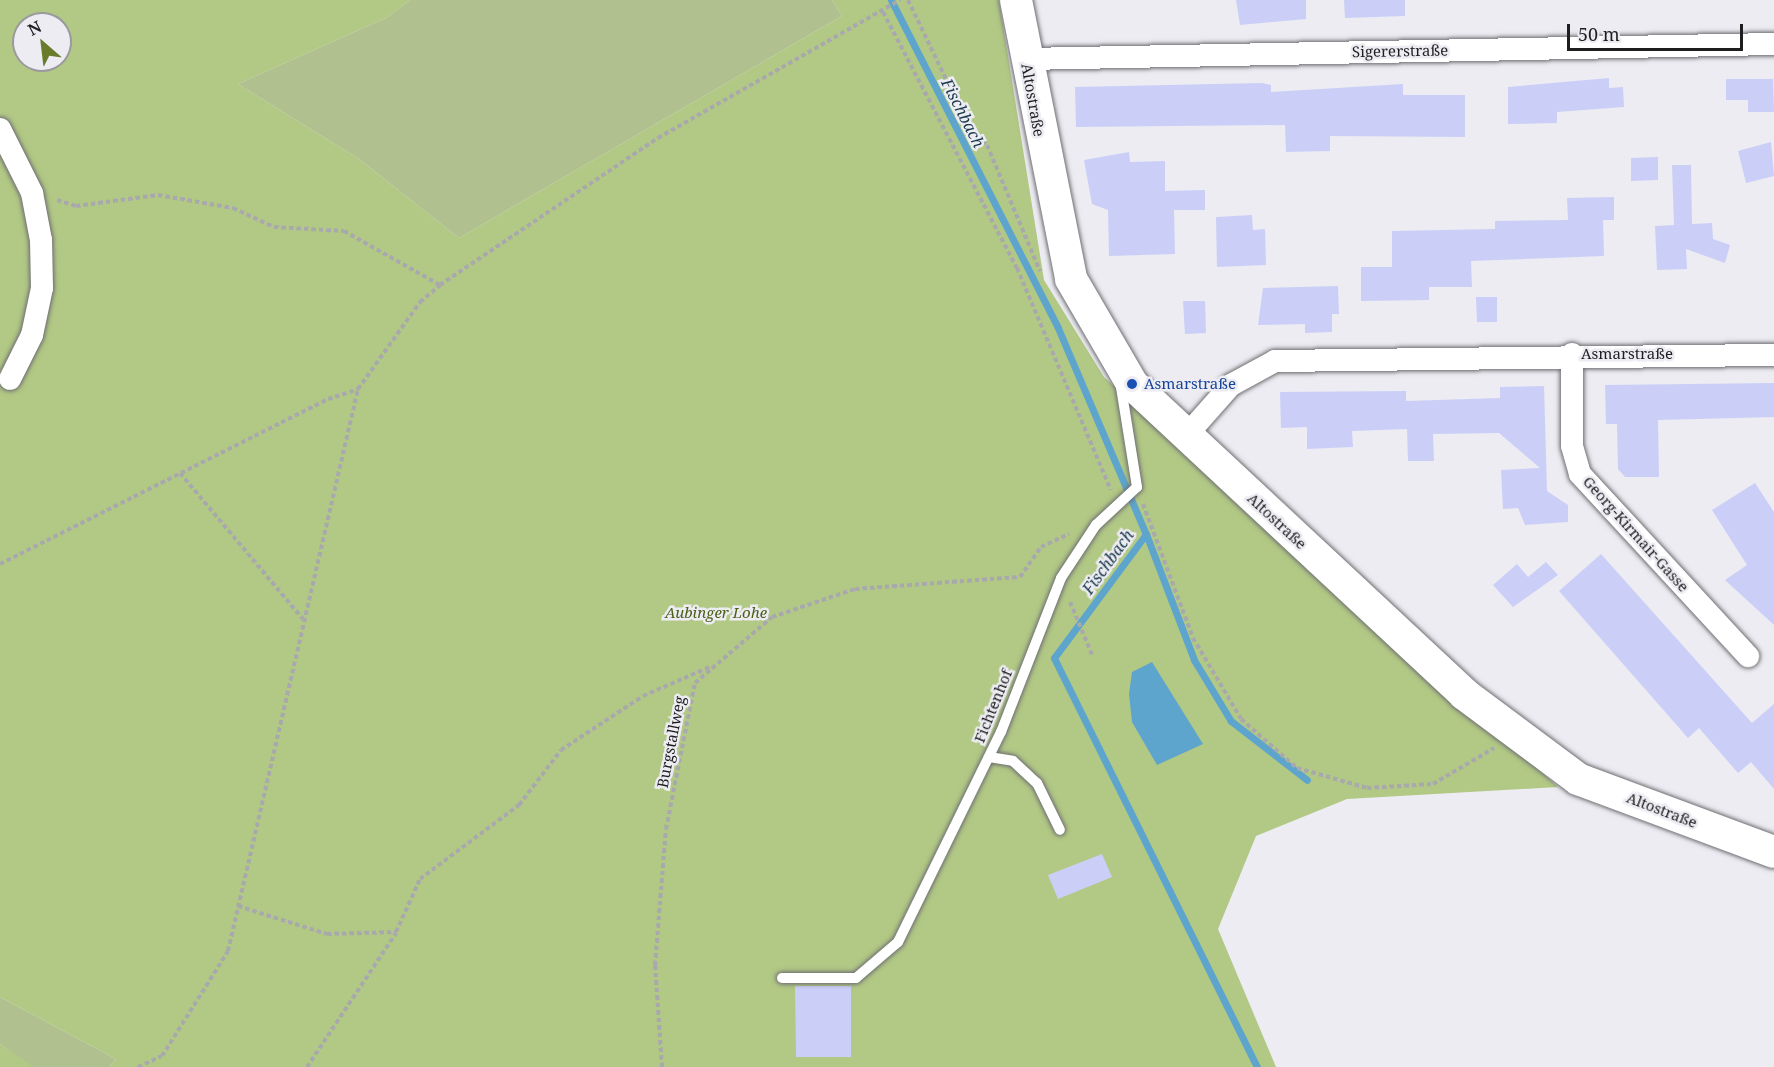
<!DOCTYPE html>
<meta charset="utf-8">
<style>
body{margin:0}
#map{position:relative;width:1774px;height:1067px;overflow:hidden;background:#ececf2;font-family:"Noto Serif",serif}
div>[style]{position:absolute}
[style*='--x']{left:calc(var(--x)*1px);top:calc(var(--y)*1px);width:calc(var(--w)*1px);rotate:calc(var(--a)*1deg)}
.green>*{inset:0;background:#b0c18f}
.forest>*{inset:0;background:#b2c885}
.water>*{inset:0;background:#5da5cd}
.stream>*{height:7px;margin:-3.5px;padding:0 3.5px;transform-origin:3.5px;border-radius:3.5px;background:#5da5cd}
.building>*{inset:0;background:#cbcff7}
.path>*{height:4px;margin-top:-2px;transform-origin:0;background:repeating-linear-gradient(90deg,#a9a9ad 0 4.5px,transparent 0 7.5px)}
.roads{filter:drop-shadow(0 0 2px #6e6f73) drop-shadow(0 0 2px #6e6f73)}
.service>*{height:10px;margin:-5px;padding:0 5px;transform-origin:5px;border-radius:5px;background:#fff}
.minor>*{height:22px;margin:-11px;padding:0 11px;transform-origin:11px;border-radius:11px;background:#fff}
.secondary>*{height:32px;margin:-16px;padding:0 16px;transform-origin:16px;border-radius:16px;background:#fff}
.dots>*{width:16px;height:16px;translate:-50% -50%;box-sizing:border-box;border:3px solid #ececf2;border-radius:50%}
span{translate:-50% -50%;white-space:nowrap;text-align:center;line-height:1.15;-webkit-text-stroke:5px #ececf2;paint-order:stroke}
.street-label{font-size:15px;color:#1e1e20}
.transit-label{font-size:15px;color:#164399}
.left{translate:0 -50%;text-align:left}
.park-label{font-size:15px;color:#4c5f17;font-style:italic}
.water-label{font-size:16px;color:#19394b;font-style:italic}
.north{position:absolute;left:12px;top:12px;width:60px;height:60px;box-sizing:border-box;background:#ececf2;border:2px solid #9a9a9e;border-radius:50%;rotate:332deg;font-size:16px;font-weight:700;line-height:24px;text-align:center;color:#1e1e20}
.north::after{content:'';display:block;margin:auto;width:21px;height:27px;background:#697c2c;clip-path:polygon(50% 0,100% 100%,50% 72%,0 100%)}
.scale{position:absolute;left:1567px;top:24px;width:176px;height:27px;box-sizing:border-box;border:3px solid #1e1e20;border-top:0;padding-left:8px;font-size:18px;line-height:21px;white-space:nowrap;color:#1e1e20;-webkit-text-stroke:4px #ececf2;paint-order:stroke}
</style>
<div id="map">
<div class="green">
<div style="clip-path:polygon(410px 0,832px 0,842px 16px,459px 238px,359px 159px,238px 84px,386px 18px)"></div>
<div style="clip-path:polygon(0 997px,116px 1059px,109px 1067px,32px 1067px,0 1044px)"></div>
</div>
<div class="forest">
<div style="clip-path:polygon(evenodd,0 0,410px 0,386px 18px,238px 84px,359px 159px,459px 238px,842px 16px,832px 0,999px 0,1044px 280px,1104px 377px,1558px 787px,1347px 799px,1256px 836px,1218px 929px,1276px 1067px,109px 1067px,116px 1059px,0 997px,0 0,24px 24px,60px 24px,60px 60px,24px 60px,24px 24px)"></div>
<div style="clip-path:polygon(0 1044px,32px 1066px,32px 1067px,0 1067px)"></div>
</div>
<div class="water">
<div style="clip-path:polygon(1152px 662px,1203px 744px,1157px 765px,1132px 722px,1129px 694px,1132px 672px)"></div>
</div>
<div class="stream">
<div style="--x:891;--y:0;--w:368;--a:63"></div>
<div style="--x:1058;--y:328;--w:224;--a:66.9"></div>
<div style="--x:1146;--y:534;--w:154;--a:126.6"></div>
<div style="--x:1054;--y:658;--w:457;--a:63.6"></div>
<div style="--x:1146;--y:534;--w:135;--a:69.1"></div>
<div style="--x:1194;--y:660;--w:71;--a:58.8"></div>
<div style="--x:1231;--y:721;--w:96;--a:37.8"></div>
</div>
<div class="building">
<div style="clip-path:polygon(1236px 0,1306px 0,1306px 19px,1240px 25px)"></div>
<div style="clip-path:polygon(1344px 0,1405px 0,1405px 16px,1345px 18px)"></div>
<div style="clip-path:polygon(1609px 78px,1609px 88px,1623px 87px,1624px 107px,1557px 112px,1557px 123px,1508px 124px,1508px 87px)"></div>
<div style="clip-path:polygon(1726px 79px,1773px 79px,1774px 112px,1748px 112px,1748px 100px,1726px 100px)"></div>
<div style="clip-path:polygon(1262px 83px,1271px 85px,1271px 92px,1403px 84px,1403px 95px,1465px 95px,1465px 137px,1330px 136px,1330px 151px,1286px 152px,1285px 125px,1076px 127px,1075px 87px)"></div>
<div style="clip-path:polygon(1771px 142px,1774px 176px,1746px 183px,1738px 151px)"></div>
<div style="clip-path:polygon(1129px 152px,1130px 162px,1165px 161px,1165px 191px,1205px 190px,1205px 210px,1174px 210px,1175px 254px,1109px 256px,1108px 210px,1092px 204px,1084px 160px)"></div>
<div style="clip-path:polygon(1658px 157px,1658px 180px,1631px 181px,1631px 158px)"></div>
<div style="clip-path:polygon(1672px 165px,1691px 165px,1692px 224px,1712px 223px,1713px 239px,1730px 245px,1725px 263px,1686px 249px,1687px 269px,1657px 270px,1655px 226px,1674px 225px)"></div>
<div style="clip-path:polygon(1614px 197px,1614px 220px,1603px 220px,1604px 256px,1471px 261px,1472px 287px,1429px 287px,1429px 300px,1361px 301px,1361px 267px,1392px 267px,1392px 231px,1495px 229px,1495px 221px,1568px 220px,1567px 198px)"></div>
<div style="clip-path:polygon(1252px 215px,1253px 230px,1265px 229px,1266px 265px,1217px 267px,1216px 217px)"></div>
<div style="clip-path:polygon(1338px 286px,1339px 314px,1332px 314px,1332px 332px,1305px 333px,1305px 324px,1258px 325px,1263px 288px)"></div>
<div style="clip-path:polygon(1476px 297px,1497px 297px,1497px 322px,1477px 322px)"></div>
<div style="clip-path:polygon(1183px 301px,1205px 301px,1206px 333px,1185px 334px)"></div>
<div style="clip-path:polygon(1774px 383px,1774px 417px,1658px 420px,1659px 477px,1625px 477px,1618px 469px,1617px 424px,1606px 424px,1605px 385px)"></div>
<div style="clip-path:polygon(1544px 386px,1547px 491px,1568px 505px,1568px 522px,1525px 525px,1518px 508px,1503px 509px,1501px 470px,1540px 468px,1499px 433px,1433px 434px,1434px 461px,1408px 461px,1407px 429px,1352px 431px,1353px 447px,1307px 449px,1307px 427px,1281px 428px,1280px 392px,1406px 391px,1406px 401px,1500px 398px,1500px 387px)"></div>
<div style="clip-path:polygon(1755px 483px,1774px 512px,1774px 625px,1725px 580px,1747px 565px,1712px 510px)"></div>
<div style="clip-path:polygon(1601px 554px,1752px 723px,1774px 704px,1774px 789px,1751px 762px,1738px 773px,1699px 728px,1688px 738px,1559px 591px)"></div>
<div style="clip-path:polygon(1546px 562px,1558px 575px,1513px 607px,1493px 585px,1517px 564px,1528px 577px)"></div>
<div style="clip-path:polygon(1102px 854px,1112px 877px,1058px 899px,1048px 875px)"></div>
<div style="clip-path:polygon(795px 986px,851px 986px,851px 1057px,796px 1057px)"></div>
</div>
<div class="path">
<div style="--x:908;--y:0;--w:130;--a:64.4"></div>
<div style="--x:964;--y:117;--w:36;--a:51"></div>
<div style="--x:987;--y:145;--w:137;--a:67.2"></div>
<div style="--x:883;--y:12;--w:289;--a:62.4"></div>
<div style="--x:1017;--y:268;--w:241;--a:67.1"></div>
<div style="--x:57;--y:200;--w:20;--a:18"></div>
<div style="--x:76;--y:206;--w:83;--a:-7.6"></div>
<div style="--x:158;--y:195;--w:76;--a:9.8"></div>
<div style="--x:233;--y:208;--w:45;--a:24.9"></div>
<div style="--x:274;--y:227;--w:70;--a:3.3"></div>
<div style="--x:344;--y:231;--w:110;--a:29.4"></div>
<div style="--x:180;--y:473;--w:191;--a:49.9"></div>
<div style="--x:1143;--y:504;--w:143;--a:69.5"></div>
<div style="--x:1193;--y:638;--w:94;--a:59.3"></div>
<div style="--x:1241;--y:719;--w:74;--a:41.2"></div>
<div style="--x:1297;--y:768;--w:73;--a:15.9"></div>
<div style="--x:1367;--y:788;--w:66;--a:-3.5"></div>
<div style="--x:1433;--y:784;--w:71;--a:-30.5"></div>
<div style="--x:0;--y:564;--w:367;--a:-26.7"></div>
<div style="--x:328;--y:399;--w:32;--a:-18"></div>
<div style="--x:1070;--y:602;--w:60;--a:67.3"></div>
<div style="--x:238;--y:906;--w:93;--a:17.5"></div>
<div style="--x:327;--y:934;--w:69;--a:-1.7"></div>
<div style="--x:396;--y:932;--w:58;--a:-65.6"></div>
<div style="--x:420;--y:879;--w:124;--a:-36.8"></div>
<div style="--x:519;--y:805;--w:69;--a:-52.6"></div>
<div style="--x:561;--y:750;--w:98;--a:-33.4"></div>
<div style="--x:643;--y:696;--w:75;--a:-23.5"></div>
<div style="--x:138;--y:1067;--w:26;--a:-25"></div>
<div style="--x:162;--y:1056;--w:124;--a:-57.8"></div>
<div style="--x:228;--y:951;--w:577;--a:-76.98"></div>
<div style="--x:358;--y:389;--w:107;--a:-54.5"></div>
<div style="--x:420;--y:302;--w:26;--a:-40"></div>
<div style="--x:440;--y:285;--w:263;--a:-34"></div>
<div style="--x:658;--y:138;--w:279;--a:-29.7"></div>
<div style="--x:307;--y:1067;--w:161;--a:-56.4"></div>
<div style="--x:662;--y:1067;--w:102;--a:-93.9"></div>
<div style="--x:655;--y:965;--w:136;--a:-85.4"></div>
<div style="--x:666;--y:829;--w:149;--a:-78.8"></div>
<div style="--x:695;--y:683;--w:101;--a:-40.6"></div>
<div style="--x:772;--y:617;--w:88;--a:-18.6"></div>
<div style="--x:855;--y:589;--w:165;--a:-4.2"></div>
<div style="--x:1020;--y:577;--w:37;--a:-55"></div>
<div style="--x:1041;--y:547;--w:31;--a:-25"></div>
</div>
<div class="roads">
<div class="service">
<div style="--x:989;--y:757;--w:24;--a:9"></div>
<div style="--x:1013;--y:761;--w:33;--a:43"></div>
<div style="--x:1037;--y:783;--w:52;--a:63.9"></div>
<div style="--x:782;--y:978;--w:74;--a:0"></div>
<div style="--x:856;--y:978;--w:55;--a:-40.6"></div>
<div style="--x:898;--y:942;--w:234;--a:-63.9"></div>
<div style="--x:1001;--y:732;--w:165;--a:-68.7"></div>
<div style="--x:1061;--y:578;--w:64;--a:-56.6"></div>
<div style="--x:1096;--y:525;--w:56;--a:-42.8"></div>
<div style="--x:1137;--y:487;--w:107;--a:-99.1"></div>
</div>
<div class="minor">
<div style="--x:1026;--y:59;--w:748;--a:-1.15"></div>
<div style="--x:0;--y:129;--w:72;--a:63.4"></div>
<div style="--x:32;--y:193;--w:48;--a:79.2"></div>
<div style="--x:41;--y:240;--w:48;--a:88.8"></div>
<div style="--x:42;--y:288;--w:48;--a:102"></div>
<div style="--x:32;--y:335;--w:49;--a:116.6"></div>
<div style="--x:1572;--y:354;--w:92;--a:90"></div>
<div style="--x:1572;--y:446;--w:29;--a:74"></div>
<div style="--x:1580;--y:474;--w:248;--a:47.3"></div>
<div style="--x:1185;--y:437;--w:69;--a:-48.5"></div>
<div style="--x:1231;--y:385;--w:50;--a:-28.6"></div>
<div style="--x:1275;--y:361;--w:499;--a:-0.7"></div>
</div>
<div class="secondary">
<div style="--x:1016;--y:0;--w:284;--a:78.8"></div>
<div style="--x:1071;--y:279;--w:121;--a:59.8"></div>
<div style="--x:1132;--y:384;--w:454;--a:43"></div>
<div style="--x:1464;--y:694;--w:142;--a:36.7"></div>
<div style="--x:1578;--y:779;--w:209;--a:20.4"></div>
</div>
</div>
<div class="dots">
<div style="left:1132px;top:384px;background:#1a4fb4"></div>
</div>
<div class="street-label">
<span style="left:1400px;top:51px;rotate:-1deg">Sigererstraße</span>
<span style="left:1033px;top:100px;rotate:80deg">Altostraße</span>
<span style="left:1627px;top:354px">Asmarstraße</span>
<span style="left:1277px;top:521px;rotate:43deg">Altostraße</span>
<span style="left:1636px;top:534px;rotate:48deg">Georg-Kirmair-Gasse</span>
<span style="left:993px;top:706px;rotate:-68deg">Fichtenhof</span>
<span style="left:671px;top:742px;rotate:-79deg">Burgstallweg</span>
<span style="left:1662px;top:810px;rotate:21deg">Altostraße</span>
</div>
<div class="transit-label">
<span class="left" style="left:1144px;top:384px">Asmarstraße</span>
</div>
<div class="park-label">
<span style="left:716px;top:613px">Aubinger Lohe</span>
</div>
<div class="water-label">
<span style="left:963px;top:113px;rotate:63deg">Fischbach</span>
<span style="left:1108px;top:562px;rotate:-54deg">Fischbach</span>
</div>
<div class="north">N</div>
<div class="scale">50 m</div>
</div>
